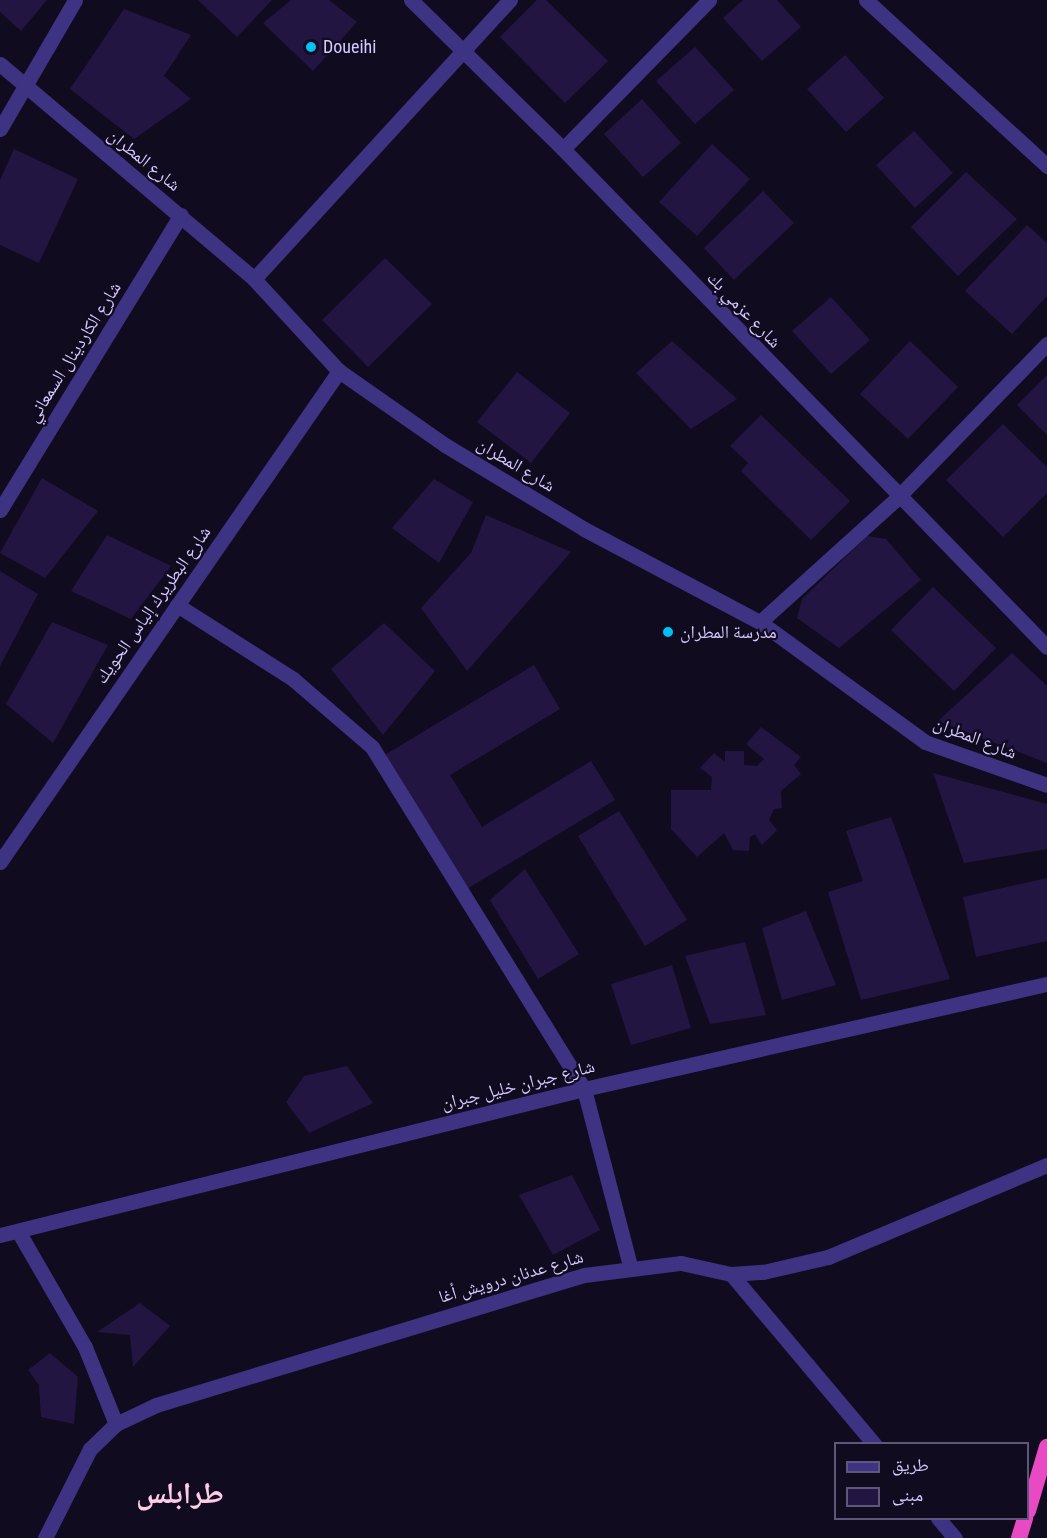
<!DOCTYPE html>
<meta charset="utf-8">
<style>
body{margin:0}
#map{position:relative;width:1047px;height:1538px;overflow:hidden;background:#110b1f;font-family:"Roboto Condensed","Noto Naskh Arabic",sans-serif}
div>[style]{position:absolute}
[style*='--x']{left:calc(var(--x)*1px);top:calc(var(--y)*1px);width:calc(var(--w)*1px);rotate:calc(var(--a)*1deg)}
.building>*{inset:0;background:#231542}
.minor>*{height:15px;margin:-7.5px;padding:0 7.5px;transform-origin:7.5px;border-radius:7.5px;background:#3e3282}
.trunk>*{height:16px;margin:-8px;padding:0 8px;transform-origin:8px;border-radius:8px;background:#e84ac4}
.dots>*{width:16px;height:16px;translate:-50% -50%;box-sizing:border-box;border:3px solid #110b1f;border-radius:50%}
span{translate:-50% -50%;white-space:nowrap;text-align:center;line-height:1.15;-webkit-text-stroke:4.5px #110b1f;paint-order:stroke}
.poi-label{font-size:18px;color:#d5c9ff}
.left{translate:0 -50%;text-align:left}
.street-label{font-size:18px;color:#d5c9ff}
.town-label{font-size:30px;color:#ffcbe6;font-weight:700}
.legend{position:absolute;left:834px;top:1442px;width:195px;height:78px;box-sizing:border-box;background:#110b1f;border:2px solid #5f5779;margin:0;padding:8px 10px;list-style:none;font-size:18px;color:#d5c9ff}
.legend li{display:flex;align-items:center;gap:12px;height:30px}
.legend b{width:30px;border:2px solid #5f5779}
</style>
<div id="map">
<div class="building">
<div style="clip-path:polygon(0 0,47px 0,21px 31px,0 12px)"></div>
<div style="clip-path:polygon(198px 0,272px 0,237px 37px)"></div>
<div style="clip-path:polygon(291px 0,329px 0,357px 22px,313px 71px,263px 23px)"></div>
<div style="clip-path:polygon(537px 0,546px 0,608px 61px,565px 103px,500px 37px)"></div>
<div style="clip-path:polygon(743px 0,777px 0,801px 27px,762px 61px,723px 18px)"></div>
<div style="clip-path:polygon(124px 9px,191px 35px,164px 76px,191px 99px,134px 139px,70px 89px)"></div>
<div style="clip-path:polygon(695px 47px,734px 90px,695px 124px,656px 81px)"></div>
<div style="clip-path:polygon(845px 55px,884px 98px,846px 132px,807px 89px)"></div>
<div style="clip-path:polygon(642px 99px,681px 143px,643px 177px,604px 134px)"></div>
<div style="clip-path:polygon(914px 131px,953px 173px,915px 208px,876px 165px)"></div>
<div style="clip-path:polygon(712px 144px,750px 179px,697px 236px,659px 202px)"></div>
<div style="clip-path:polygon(14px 149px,78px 179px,39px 263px,0 245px,0 180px)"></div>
<div style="clip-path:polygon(966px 172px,1017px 219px,958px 276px,911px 227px)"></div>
<div style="clip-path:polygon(763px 191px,794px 223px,734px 280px,704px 248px)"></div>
<div style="clip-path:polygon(1027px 225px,1047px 243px,1047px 296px,1012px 334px,965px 291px)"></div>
<div style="clip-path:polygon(385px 258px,432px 304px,368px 367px,322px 320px)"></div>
<div style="clip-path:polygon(831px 297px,870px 340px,831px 374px,792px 331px)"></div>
<div style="clip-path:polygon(672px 341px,737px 399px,691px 429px,636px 373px)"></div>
<div style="clip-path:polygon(910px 341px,958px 387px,908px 439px,860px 394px)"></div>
<div style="clip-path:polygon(517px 372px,570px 413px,531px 463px,477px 422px)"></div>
<div style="clip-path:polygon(1047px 375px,1047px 435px,1017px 405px)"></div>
<div style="clip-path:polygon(761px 415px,850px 501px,811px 540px,741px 471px,748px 463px,730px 446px)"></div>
<div style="clip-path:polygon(1003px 424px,1047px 467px,1047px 493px,1003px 537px,946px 480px)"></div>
<div style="clip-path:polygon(42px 478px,98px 511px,45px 578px,0 553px)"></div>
<div style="clip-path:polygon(434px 479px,473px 502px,439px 563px,392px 528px)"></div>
<div style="clip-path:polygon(486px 515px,571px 552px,467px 671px,421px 608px,471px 553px)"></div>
<div style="clip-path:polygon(107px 535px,171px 566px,131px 619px,71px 591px)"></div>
<div style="clip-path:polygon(867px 536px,886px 539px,921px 580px,839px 648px,797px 618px,802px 599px)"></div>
<div style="clip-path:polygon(0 571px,38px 594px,0 666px)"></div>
<div style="clip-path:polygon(933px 587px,996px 648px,954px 691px,891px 630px)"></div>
<div style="clip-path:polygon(52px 622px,108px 645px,53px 743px,6px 704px)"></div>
<div style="clip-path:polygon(384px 623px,435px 671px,383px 735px,331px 669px)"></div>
<div style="clip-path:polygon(1012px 653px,1047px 686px,1047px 763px,938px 721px)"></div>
<div style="clip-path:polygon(534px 665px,560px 709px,450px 775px,482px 827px,591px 761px,615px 800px,465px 890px,383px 756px)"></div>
<div style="clip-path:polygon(761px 727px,801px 757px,794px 765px,801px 774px,781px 791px,782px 808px,774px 809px,769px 820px,777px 830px,762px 845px,755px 834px,750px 837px,749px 851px,733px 850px,724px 833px,697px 857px,671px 829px,671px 790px,711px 790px,712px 777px,700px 768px,714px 753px,725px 762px,725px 751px,744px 751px,744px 765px,757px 766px,764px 759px,746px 744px)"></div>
<div style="clip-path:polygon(933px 773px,1047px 804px,1047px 849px,964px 863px)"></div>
<div style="clip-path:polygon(619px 811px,687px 920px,645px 946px,578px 836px)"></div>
<div style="clip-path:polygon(891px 817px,950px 979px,861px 1000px,828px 892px,863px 881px,846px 831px)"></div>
<div style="clip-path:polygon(525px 869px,579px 954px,538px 979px,490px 900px)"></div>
<div style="clip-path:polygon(1047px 878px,1047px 941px,976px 957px,963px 897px)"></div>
<div style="clip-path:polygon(806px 911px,836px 985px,782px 1000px,762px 928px)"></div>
<div style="clip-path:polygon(745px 942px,766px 1015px,710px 1024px,685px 956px)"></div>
<div style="clip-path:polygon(672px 965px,691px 1028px,631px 1045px,611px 984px)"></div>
<div style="clip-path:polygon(347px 1066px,373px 1103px,309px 1133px,286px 1102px,304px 1076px)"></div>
<div style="clip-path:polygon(572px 1175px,600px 1230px,553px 1255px,519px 1195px)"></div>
<div style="clip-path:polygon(140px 1303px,170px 1326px,133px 1367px,130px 1335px,97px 1332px)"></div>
<div style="clip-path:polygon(50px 1353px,78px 1377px,74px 1424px,41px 1417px,39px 1385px,28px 1370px)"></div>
</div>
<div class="minor">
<div style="--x:411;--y:0;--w:213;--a:44.4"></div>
<div style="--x:563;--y:149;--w:694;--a:45.82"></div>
<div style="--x:866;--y:0;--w:246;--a:42.5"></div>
<div style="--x:0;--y:64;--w:333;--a:40.2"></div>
<div style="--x:254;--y:279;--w:125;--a:47.3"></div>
<div style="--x:339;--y:371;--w:129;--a:34.9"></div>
<div style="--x:445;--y:445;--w:162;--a:31.1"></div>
<div style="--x:584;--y:529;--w:199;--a:27.9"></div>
<div style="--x:760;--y:622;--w:204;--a:36"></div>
<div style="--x:925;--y:742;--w:129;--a:19.4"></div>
<div style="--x:0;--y:129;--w:149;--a:-59.8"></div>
<div style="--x:563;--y:149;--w:209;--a:-45.6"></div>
<div style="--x:254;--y:279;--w:379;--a:-47.5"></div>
<div style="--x:0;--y:510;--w:346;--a:-58.5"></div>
<div style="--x:177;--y:605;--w:138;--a:32.5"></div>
<div style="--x:293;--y:679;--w:104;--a:40.7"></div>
<div style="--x:372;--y:747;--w:402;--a:58.2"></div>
<div style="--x:584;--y:1089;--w:183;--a:75.4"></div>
<div style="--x:760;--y:622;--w:185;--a:-42.1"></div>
<div style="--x:897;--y:498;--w:215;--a:-45.8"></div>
<div style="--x:0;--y:862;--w:597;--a:-55.38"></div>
<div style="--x:18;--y:1231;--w:134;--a:60"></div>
<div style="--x:85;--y:1347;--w:83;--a:68.1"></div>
<div style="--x:0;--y:1235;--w:602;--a:-14.04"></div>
<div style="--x:584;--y:1089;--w:475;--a:-12.8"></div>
<div style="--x:731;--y:1274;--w:222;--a:49.9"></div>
<div style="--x:938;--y:1518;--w:26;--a:50"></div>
<div style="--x:45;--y:1538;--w:100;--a:-63.2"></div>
<div style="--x:90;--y:1449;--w:36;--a:-44"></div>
<div style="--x:116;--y:1424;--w:44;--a:-25.4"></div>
<div style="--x:156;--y:1405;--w:447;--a:-16.9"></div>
<div style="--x:584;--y:1275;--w:98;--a:-7.1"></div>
<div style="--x:681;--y:1263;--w:51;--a:12.4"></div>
<div style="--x:731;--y:1274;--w:32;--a:-4"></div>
<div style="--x:763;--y:1272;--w:67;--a:-13"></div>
<div style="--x:828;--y:1257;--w:238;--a:-22.8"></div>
</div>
<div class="trunk">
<div style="--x:1028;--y:1511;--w:67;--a:-73.5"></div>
<div style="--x:1019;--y:1538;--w:21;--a:-73"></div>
</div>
<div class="dots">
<div style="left:311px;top:47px;background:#00c0f4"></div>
<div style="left:668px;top:632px;background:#00c0f4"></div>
</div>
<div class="poi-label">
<span class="left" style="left:323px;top:47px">Doueihi</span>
<span class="left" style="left:680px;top:632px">مدرسة المطران</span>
</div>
<div class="street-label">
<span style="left:144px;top:160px;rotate:39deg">شارع المطران</span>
<span style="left:744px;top:310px;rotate:46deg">شارع عزمي بك</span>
<span style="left:74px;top:352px;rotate:-58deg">شارع الكاردينال السمعاني</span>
<span style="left:516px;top:465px;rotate:31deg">شارع المطران</span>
<span style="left:153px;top:605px;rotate:-55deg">شارع البطريرك إلياس الحويك</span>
<span style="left:975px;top:738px;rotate:21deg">شارع المطران</span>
<span style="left:518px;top:1085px;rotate:-14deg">شارع جبران خليل جبران</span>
<span style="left:511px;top:1277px;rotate:-16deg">شارع عدنان درويش أغا</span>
</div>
<div class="town-label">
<span style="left:180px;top:1493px">طرابلس</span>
</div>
<ul class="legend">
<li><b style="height:8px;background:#3e3282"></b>طريق</li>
<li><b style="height:16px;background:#231542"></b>مبنى</li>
</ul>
</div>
